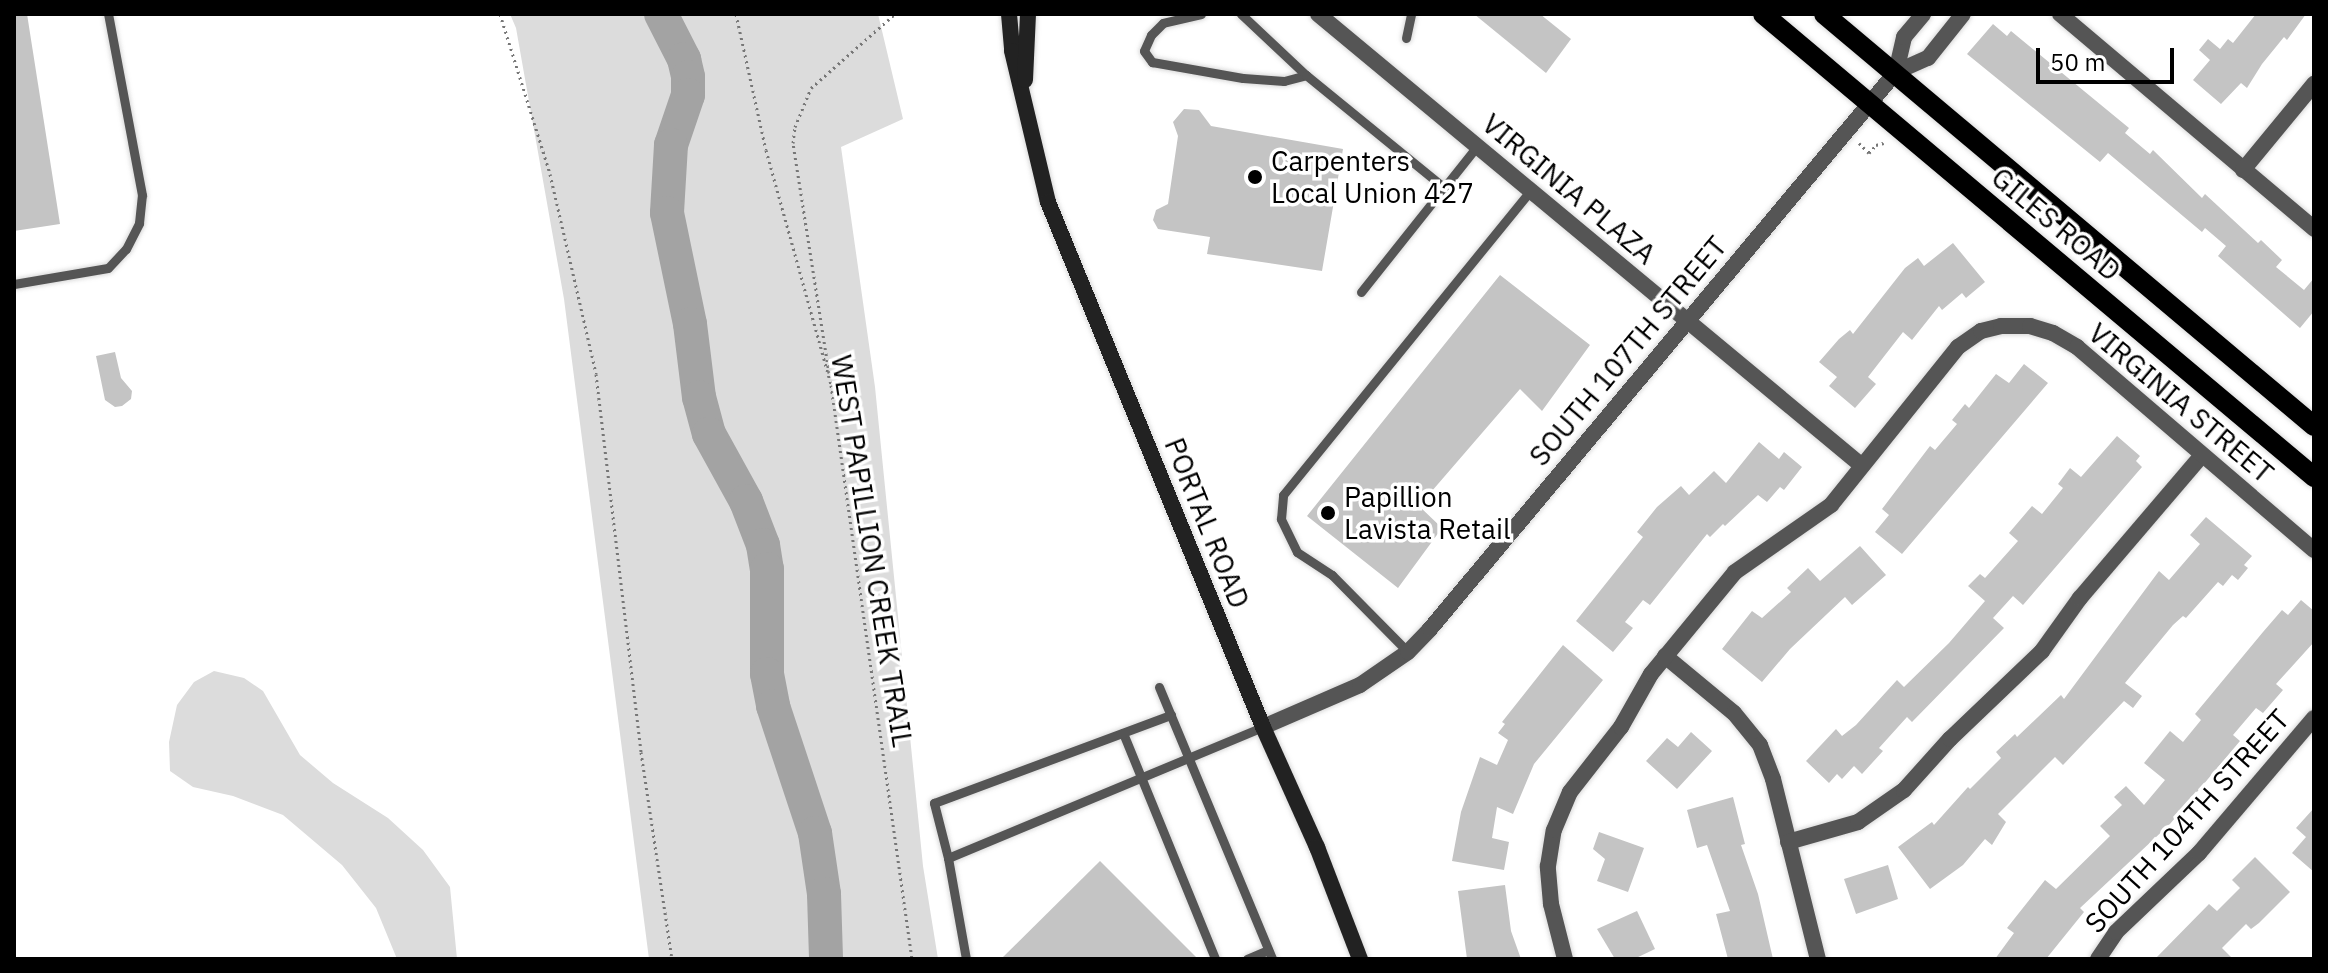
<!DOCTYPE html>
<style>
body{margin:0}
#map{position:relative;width:2328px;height:973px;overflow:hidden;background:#fff;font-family:"IBM Plex Sans",sans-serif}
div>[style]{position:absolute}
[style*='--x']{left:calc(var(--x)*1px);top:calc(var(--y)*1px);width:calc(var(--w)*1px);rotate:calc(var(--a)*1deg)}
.green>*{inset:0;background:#dcdcdc}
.river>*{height:34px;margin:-17px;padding:0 17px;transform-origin:17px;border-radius:17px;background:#a3a3a3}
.building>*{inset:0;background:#c4c4c4}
.path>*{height:3px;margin-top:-1.5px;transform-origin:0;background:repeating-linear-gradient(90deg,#777 0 2px,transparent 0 6px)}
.roads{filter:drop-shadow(0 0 2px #dbdbdb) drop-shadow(0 0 2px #dbdbdb)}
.lane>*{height:9px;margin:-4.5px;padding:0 4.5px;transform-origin:4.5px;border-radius:4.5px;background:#555}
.street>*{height:16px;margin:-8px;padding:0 8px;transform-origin:8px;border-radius:8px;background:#555}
.secondary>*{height:16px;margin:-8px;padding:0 8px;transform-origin:8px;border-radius:8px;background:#222}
.primary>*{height:20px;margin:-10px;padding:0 10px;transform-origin:10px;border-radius:10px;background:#000}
.dots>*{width:22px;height:22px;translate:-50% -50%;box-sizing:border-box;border:4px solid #fff;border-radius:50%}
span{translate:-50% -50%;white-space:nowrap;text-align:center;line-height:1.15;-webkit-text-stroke:7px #fff;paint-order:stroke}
.poi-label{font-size:28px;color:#000}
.left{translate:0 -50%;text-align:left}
.street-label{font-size:28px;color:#000}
.frame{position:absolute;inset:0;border:16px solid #000;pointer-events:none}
.scale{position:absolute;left:2036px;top:48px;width:138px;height:36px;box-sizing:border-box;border:4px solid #000;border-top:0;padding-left:10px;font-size:24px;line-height:28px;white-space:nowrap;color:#000;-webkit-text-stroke:6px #fff;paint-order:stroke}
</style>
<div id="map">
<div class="green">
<div style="clip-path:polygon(510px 14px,878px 14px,903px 119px,841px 147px,875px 387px,923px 866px,938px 959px,649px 959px,564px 299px,516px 28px)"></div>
<div style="clip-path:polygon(214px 671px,244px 678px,263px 691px,300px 755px,333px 783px,388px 818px,423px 850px,450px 887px,457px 959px,397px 959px,376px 908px,342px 865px,283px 815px,233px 796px,193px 787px,170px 771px,169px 742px,177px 705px,194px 682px)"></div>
</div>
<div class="river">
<div style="--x:661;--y:14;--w:51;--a:62.9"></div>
<div style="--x:684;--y:59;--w:18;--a:77"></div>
<div style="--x:688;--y:77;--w:18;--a:90"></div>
<div style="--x:688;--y:95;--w:53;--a:108.8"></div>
<div style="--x:671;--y:145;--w:68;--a:93.4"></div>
<div style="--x:667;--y:213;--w:113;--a:78.3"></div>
<div style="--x:690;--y:324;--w:74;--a:83"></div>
<div style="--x:699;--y:397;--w:38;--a:75"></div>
<div style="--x:709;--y:434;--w:77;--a:61.1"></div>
<div style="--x:746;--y:501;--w:47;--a:68.9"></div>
<div style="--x:763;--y:545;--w:24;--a:81"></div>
<div style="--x:767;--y:569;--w:105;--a:90"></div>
<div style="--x:767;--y:674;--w:33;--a:79"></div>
<div style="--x:773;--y:706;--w:134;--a:71.7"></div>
<div style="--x:815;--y:833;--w:62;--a:81.6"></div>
<div style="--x:824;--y:894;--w:65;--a:88.2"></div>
</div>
<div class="building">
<div style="clip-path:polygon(14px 14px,27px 14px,60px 224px,14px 231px)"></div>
<div style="clip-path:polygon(1474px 14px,1540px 14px,1571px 39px,1546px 73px)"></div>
<div style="clip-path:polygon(2256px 14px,2306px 14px,2287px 40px,2284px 37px,2262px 64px,2247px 88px,2241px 83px,2221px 104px,2193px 80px,2210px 60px,2199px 50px,2208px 39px,2220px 49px,2228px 39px,2233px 43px)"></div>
<div style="clip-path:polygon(1993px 24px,2007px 36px,2011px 31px,2129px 128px,2125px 133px,2150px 154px,2153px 150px,2202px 198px,2205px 194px,2258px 243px,2261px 240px,2282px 260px,2276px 267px,2304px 290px,2314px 278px,2314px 311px,2300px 328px,2218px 256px,2226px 246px,2205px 228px,2202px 232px,2108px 153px,2100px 162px,1967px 54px)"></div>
<div style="clip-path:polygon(1184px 109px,1199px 110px,1211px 126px,1343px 149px,1322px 271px,1207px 254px,1210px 237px,1158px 229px,1153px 220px,1156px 210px,1168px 204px,1178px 136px,1173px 122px)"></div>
<div style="clip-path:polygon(1953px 243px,1985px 282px,1966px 298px,1962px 293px,1942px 310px,1939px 306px,1912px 340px,1903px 332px,1868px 377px,1876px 384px,1855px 408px,1829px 386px,1837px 377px,1819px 362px,1839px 339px,1850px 330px,1853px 334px,1905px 268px,1918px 258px,1924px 266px)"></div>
<div style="clip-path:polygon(1500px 275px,1590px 345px,1542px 411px,1520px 389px,1419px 506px,1442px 528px,1398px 588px,1307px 516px)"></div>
<div style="clip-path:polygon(115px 352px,121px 378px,132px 391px,131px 399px,122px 406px,115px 407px,105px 400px,96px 356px)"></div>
<div style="clip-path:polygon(2024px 364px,2048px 383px,1902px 554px,1875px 532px,1889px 515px,1882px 509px,1930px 446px,1935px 450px,1957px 424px,1952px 420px,1965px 404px,1969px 408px,1996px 374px,2009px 383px)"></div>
<div style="clip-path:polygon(2117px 436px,2140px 456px,2136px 461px,2142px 467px,2023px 605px,2013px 596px,1993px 618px,2004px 628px,1912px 722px,1907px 717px,1879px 748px,1883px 751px,1862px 774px,1854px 766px,1842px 779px,1837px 774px,1829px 783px,1806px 761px,1836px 729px,1842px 736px,1856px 725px,1897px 680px,1904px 687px,1949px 643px,1985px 601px,1968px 586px,1980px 574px,1985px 578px,2018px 541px,2009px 533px,2032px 506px,2042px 514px,2063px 488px,2058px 484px,2070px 468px,2081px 477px)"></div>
<div style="clip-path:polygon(1759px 442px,1779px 459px,1784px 452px,1802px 467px,1784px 490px,1780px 487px,1767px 502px,1758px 495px,1725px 526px,1723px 524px,1710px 537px,1707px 534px,1650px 605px,1643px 600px,1625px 622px,1633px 628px,1613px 652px,1576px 621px,1643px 537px,1637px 532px,1657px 507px,1681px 486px,1689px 495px,1714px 471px,1726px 483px)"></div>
<div style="clip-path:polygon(2206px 517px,2252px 556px,2244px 565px,2248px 568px,2238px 580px,2232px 575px,2223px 586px,2218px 582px,2186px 618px,2183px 616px,2173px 625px,2125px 683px,2142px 696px,2133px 708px,2124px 701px,2063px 765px,2055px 757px,1998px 814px,2006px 822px,1992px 845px,1985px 839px,1963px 865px,1930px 889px,1898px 847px,1932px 822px,1934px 825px,1968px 787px,1970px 789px,2001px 758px,1996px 752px,2015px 734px,2017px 737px,2061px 695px,2064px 699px,2159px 571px,2169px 580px,2200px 544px,2190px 535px)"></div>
<div style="clip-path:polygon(1860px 546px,1886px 575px,1852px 605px,1845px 597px,1790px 649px,1762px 682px,1722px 649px,1752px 611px,1762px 618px,1791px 592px,1787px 588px,1808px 568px,1820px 581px)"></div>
<div style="clip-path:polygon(2301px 600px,2314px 611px,2314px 642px,2276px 684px,2283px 690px,2263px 713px,2256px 708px,2233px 735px,2240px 741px,2170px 824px,2080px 908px,2084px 912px,2046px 959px,1995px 959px,2014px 933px,2007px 928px,2045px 880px,2056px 889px,2110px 836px,2100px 826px,2122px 805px,2114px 797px,2126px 786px,2144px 805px,2165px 780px,2144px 763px,2170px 731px,2183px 742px,2201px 720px,2195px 714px,2263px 632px,2282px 610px,2288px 615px)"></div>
<div style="clip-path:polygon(1563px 645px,1603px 680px,1534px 764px,1513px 814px,1497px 807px,1492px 838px,1509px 842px,1504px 870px,1452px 861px,1461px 812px,1480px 757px,1497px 765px,1508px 740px,1498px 733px,1505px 724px,1502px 722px)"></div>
<div style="clip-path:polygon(1691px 732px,1712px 751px,1677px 789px,1646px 761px,1667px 738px,1678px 747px)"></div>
<div style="clip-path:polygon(1733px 797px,1745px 844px,1741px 845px,1758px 894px,1773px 959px,1728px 959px,1716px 914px,1730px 911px,1707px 845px,1697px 848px,1687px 810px)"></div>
<div style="clip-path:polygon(2314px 808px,2314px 872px,2292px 853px,2306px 837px,2296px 828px)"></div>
<div style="clip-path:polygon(1599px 832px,1644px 848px,1628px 892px,1597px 881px,1605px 859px,1593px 849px)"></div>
<div style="clip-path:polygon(2255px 857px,2290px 892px,2259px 923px,2251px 929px,2246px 924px,2222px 948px,2233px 959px,2155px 959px,2209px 904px,2217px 911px,2240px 888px,2232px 880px)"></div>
<div style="clip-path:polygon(1100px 861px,1198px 959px,1001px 959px)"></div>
<div style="clip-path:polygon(1888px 865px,1898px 899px,1856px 914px,1844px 879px)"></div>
<div style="clip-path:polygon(1505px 885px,1511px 931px,1521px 959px,1467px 959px,1458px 891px)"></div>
<div style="clip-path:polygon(1637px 911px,1655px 949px,1634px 959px,1615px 959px,1597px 929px)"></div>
</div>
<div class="path">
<div style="--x:500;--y:14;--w:168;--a:72.6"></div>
<div style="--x:550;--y:174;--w:205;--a:77"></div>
<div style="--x:596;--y:374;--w:381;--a:83.2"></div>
<div style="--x:641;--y:752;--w:209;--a:81.5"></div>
<div style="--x:736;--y:14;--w:139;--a:77.6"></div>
<div style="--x:766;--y:150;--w:244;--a:74.5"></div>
<div style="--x:831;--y:385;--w:580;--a:81.97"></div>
<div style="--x:1859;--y:143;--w:14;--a:45"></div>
<div style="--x:1869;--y:153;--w:11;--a:-49"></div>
<div style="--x:1876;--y:145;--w:8;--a:-14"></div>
<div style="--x:829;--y:373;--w:233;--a:-98.9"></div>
<div style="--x:793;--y:143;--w:16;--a:-83"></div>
<div style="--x:795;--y:127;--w:42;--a:-67.7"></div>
<div style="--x:811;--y:88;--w:112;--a:-41.4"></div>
</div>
<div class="roads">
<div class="lane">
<div style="--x:1201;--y:14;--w:39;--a:167"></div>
<div style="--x:1163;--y:23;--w:17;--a:135"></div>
<div style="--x:1151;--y:35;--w:17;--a:114"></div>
<div style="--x:1144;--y:51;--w:14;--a:54"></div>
<div style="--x:1152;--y:62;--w:92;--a:10"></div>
<div style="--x:1243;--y:78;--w:41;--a:4.2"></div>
<div style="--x:1284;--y:81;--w:23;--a:-15"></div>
<div style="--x:1241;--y:14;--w:89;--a:43.2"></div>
<div style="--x:1306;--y:75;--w:176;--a:39.2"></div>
<div style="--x:1406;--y:38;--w:25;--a:-78"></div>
<div style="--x:14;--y:284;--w:95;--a:-9.7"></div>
<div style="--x:108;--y:268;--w:26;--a:-47"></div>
<div style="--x:126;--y:249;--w:29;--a:-63"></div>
<div style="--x:139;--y:223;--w:28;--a:-84"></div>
<div style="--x:142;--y:195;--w:184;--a:-100.6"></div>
<div style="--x:1361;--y:292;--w:186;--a:-51.5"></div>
<div style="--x:1408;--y:652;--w:108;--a:-134.6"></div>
<div style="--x:1332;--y:575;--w:42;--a:-146.7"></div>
<div style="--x:1297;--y:552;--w:37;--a:-116"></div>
<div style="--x:1281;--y:519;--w:24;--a:-85"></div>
<div style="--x:1283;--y:495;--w:393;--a:-50.9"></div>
<div style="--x:1159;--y:687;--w:295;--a:67.4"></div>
<div style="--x:1123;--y:733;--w:244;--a:67.8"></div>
<div style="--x:948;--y:858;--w:57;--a:-104.3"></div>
<div style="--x:934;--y:803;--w:253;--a:-20.4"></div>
<div style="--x:966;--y:959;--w:103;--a:-100.1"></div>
<div style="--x:948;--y:858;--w:341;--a:-22.6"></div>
<div style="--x:1247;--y:959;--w:23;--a:-23"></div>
</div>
<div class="street">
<div style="--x:1318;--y:14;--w:706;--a:39.71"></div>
<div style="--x:2060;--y:14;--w:333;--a:40.2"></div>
<div style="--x:1896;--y:72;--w:36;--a:-77"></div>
<div style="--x:1904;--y:37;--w:30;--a:-50"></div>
<div style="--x:2243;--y:170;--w:112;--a:-50.5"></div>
<div style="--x:1665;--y:656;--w:89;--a:39.6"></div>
<div style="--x:1734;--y:713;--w:41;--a:50.9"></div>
<div style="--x:1760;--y:745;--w:36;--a:69"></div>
<div style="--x:1773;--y:779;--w:186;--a:76"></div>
<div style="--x:1263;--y:727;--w:106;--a:-23.4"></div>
<div style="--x:1360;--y:685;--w:58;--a:-34.5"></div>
<div style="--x:1408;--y:652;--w:32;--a:-46"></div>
<div style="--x:1430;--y:629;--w:726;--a:-50.08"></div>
<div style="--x:1896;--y:72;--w:35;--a:-24"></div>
<div style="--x:1928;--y:58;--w:56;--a:-51.5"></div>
<div style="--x:1788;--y:842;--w:73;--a:-15.9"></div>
<div style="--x:1858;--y:822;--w:56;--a:-34.8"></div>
<div style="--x:1904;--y:790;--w:69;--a:-48"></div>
<div style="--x:1950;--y:739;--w:127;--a:-43.7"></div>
<div style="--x:2042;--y:651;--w:65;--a:-54.4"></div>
<div style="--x:2080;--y:598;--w:188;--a:-49.5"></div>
<div style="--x:1565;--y:959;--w:57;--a:-104.3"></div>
<div style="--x:1551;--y:904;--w:38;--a:-95"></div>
<div style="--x:1548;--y:866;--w:36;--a:-81"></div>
<div style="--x:1554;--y:830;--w:41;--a:-67.2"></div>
<div style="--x:1570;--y:792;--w:83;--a:-51.9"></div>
<div style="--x:1621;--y:727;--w:61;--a:-60.5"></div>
<div style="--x:1651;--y:674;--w:132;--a:-50.5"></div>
<div style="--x:1735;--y:572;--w:117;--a:-34.9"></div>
<div style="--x:1831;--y:505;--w:203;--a:-51.2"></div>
<div style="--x:1958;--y:347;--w:28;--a:-35"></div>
<div style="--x:1981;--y:331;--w:21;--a:-14"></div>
<div style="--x:2001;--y:326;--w:29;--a:0"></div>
<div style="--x:2030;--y:326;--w:24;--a:17"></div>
<div style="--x:2053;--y:333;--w:28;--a:30"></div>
<div style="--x:2077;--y:347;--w:312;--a:40.6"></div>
<div style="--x:2098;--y:959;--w:32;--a:-56"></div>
<div style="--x:2116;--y:932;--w:115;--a:-43.6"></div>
<div style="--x:2199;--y:853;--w:177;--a:-49.6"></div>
</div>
<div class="secondary">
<div style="--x:1009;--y:14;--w:37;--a:85"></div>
<div style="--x:1012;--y:51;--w:155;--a:76.6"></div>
<div style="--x:1048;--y:202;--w:567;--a:67.73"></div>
<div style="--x:1263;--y:727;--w:132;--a:65.8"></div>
<div style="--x:1317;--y:847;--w:120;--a:69"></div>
<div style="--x:1025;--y:80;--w:66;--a:-87.4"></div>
</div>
<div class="primary">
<div style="--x:1763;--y:14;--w:720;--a:40.04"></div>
<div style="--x:1824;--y:14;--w:640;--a:40.06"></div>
</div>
</div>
<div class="dots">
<div style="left:1255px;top:177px;background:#000"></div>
<div style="left:1328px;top:513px;background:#000"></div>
</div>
<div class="poi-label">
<span class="left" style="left:1271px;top:177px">Carpenters<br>Local Union 427</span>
<span class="left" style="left:1344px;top:513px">Papillion<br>Lavista Retail</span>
</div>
<div class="street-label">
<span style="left:1569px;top:189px;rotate:40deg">VIRGINIA PLAZA</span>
<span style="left:2056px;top:224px;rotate:40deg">GILES ROAD</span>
<span style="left:1628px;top:351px;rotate:-50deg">SOUTH 107TH STREET</span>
<span style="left:2181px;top:403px;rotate:40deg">VIRGINIA STREET</span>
<span style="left:1207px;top:523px;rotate:68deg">PORTAL ROAD</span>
<span style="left:872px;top:551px;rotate:81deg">WEST PAPILLION CREEK TRAIL</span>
<span style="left:2187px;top:821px;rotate:-48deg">SOUTH 104TH STREET</span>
</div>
<div class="frame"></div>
<div class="scale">50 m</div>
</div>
